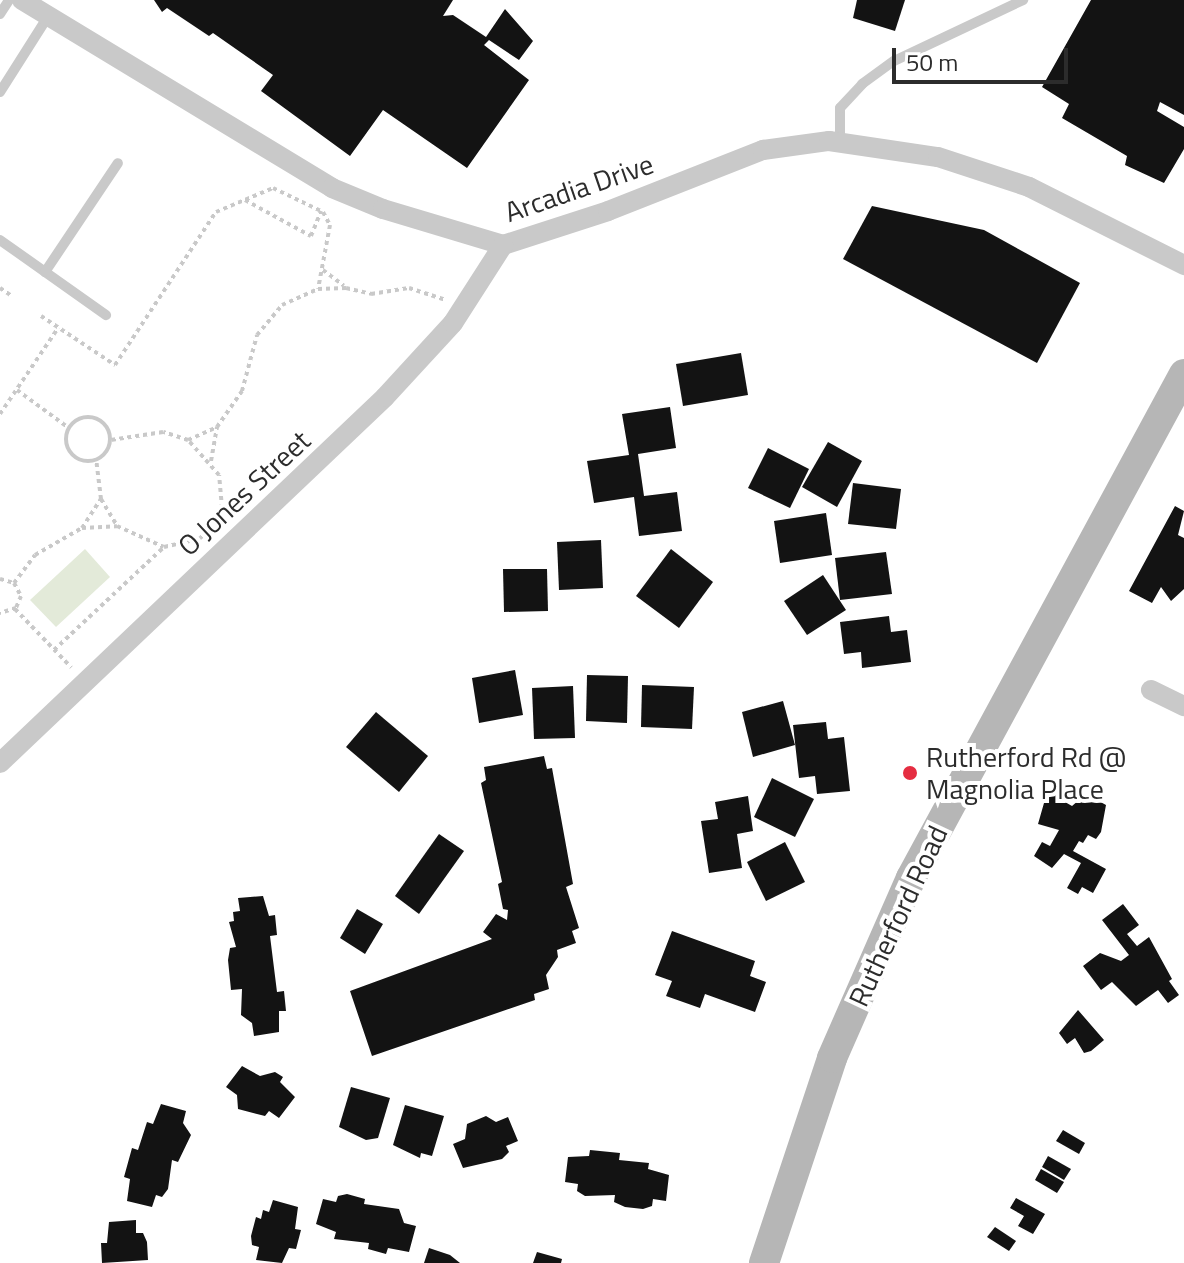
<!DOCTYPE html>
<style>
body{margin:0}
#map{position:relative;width:1184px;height:1263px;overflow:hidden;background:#fff;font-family:"Titillium Web",sans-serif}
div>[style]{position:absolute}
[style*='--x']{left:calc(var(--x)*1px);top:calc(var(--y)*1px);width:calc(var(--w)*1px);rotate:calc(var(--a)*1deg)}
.green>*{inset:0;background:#e3ead9}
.building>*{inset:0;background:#131313}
.path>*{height:4px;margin-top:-2px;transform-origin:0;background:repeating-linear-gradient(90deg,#c9c9c9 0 4px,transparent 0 8px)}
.path>.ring{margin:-2px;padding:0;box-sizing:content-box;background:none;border:4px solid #c9c9c9;border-radius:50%}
.lane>*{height:10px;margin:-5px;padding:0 5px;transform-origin:5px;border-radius:5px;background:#c9c9c9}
.street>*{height:20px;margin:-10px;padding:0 10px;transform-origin:10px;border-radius:10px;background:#c9c9c9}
.secondary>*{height:30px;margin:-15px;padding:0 15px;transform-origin:15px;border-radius:15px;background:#b6b6b6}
.dots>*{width:22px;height:22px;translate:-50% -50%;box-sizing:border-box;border:4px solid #fff;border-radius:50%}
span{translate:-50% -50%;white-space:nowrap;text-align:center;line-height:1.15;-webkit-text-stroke:8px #fff;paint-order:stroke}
.street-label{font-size:28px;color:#2c2c2c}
.poi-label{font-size:28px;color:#2c2c2c}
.left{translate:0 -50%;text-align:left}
.scale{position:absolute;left:892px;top:48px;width:176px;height:36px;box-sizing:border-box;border:4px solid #2c2c2c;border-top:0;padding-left:10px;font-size:24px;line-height:28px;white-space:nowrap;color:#2c2c2c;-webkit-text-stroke:6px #fff;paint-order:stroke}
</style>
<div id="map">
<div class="green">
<div style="clip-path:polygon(85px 549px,110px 577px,56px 627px,30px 600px)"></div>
</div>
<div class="building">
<div style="clip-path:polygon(154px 0,453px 0,443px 16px,453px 15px,486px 37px,505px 9px,533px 41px,519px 60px,489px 40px,484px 45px,529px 80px,467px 168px,383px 110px,350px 156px,261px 91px,273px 75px,213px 33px,209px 36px,167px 8px,162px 12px)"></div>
<div style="clip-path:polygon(857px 0,905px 0,895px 31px,853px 18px)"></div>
<div style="clip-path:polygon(1091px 0,1184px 0,1184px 115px,1160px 102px,1157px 111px,1184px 127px,1184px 149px,1164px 183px,1125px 165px,1127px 156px,1062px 118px,1069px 104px,1042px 87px)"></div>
<div style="clip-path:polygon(872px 206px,984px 230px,1080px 283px,1037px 363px,843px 259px)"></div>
<div style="clip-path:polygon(741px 353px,748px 395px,683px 406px,676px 364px)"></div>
<div style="clip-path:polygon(670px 407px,676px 448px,638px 454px,644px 496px,677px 492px,682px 531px,639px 536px,634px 497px,594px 503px,587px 461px,629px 455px,622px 414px)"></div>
<div style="clip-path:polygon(828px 442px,862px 461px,837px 507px,802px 487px)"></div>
<div style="clip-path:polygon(768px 448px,809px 469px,790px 508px,748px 488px)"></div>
<div style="clip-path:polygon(853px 483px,901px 489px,896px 529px,848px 524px)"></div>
<div style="clip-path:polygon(1175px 506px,1184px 511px,1178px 535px,1184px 538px,1184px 589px,1171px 601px,1161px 587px,1152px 603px,1129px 591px)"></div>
<div style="clip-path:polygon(826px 513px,832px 555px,780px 563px,774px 521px)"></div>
<div style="clip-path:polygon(601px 540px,603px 588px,559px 590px,557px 542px)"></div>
<div style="clip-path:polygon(671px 549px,713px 582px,679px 628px,636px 596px)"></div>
<div style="clip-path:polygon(886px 552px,892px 594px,840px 600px,835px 558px)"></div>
<div style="clip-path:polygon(503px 569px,547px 569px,548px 611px,504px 612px)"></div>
<div style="clip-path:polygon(823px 575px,846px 610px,807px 635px,784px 601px)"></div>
<div style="clip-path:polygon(889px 616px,891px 632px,907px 630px,911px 662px,862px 668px,861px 652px,844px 654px,840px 622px)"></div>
<div style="clip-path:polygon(515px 670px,523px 715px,479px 723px,472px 678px)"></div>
<div style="clip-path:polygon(587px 675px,628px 676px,627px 723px,586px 721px)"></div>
<div style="clip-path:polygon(642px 685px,694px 687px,692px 729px,641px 727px)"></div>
<div style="clip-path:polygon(573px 686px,575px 738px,534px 739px,532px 688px)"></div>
<div style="clip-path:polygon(783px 701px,795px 745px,753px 757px,742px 712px)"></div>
<div style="clip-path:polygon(376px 712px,428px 756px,399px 792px,346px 747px)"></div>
<div style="clip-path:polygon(826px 722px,828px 739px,844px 737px,850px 791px,817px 794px,815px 776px,799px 778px,793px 725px)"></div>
<div style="clip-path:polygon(544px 756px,547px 769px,552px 768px,573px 884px,566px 887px,579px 928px,572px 931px,576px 943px,557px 950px,558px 957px,546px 975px,549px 989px,534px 994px,535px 1000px,372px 1056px,350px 991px,492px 939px,483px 932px,496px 914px,507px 920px,508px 910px,503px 909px,498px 884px,502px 882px,481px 783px,486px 780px,484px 767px)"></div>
<div style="clip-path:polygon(772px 778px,814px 799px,795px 837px,754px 817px)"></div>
<div style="clip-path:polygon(1056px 789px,1069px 796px,1065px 802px,1072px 806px,1086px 794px,1106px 805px,1101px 832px,1096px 839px,1088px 835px,1083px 843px,1079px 841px,1073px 851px,1106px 869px,1093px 893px,1082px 887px,1078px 894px,1067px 888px,1081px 863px,1064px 854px,1052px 868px,1034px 856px,1042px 842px,1050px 846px,1059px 830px,1038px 824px,1044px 803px)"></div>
<div style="clip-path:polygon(748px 796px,753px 831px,737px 834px,742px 868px,709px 873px,701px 821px,718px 819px,715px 802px)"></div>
<div style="clip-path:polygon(439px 834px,464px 851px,419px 914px,395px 896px)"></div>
<div style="clip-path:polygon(785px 842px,805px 882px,766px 901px,747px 862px)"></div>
<div style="clip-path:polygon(263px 896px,269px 916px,275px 915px,277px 935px,270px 936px,277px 992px,284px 991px,286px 1011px,279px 1011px,279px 1032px,254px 1036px,252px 1023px,241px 1015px,242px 989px,231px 990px,228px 960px,230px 948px,236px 947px,229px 922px,234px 921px,233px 912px,240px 911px,238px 898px)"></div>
<div style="clip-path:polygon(1123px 904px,1139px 925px,1127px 934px,1137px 946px,1149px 937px,1172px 979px,1169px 981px,1179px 995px,1168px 1003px,1158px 990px,1136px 1006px,1112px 982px,1101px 990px,1083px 966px,1100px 953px,1121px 961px,1129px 955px,1102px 920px)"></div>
<div style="clip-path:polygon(357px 909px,383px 924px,365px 954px,340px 938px)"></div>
<div style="clip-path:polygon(672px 931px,755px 961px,750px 976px,766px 982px,755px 1012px,705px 994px,700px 1008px,666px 996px,672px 981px,655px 975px)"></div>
<div style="clip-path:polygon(1078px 1010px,1104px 1040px,1091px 1051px,1084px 1053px,1075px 1038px,1067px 1044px,1059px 1033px)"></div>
<div style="clip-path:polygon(242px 1066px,260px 1076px,275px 1072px,283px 1077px,280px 1082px,295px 1097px,279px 1118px,269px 1111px,265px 1116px,238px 1109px,237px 1095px,226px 1087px)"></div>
<div style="clip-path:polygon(351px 1087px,390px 1098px,378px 1138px,366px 1140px,339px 1127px)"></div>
<div style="clip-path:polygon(161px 1104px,186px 1111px,183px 1123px,191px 1135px,178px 1162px,172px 1160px,168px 1189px,162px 1197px,156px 1195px,152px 1207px,127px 1201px,130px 1179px,124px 1177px,132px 1148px,138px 1150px,147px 1122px,153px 1124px)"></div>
<div style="clip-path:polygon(405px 1105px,444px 1116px,432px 1156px,421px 1153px,420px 1158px,393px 1145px)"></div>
<div style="clip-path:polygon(486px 1116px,496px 1122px,508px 1117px,518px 1141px,506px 1146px,509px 1152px,502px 1159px,463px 1168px,453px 1144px,465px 1139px,467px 1124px)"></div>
<div style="clip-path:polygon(1063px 1130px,1085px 1143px,1079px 1154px,1056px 1141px)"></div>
<div style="clip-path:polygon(590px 1150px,620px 1153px,619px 1160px,649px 1163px,648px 1169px,669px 1175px,666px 1201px,653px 1199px,652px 1206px,643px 1209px,625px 1207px,614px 1202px,615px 1195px,585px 1196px,577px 1191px,578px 1184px,565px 1182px,568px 1157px,589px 1156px)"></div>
<div style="clip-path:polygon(1048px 1156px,1071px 1169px,1064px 1180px,1042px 1167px)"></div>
<div style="clip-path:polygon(1041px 1169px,1064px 1182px,1057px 1193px,1035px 1180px)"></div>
<div style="clip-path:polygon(347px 1194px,365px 1199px,364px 1204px,399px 1209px,404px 1223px,416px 1226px,409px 1252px,388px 1248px,386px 1254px,368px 1249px,369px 1243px,334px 1239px,336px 1232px,316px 1224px,323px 1199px,336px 1202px,338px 1196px)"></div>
<div style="clip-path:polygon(1016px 1198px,1045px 1214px,1033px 1234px,1018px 1226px,1024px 1216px,1010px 1208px)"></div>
<div style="clip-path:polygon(273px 1200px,298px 1207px,295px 1229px,301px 1230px,296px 1249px,289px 1248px,282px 1263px,256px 1260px,259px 1247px,252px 1245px,251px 1236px,256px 1217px,261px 1219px,263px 1210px,269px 1212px)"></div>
<div style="clip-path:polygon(136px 1220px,136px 1233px,143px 1233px,147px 1242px,148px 1260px,102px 1263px,101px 1243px,107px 1243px,109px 1222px)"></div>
<div style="clip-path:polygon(995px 1227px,1016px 1241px,1009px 1251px,987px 1237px)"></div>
<div style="clip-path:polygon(429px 1248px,450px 1255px,460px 1263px,424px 1263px)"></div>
<div style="clip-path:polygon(537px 1252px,562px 1259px,561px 1263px,533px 1263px)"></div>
</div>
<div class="path">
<div style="--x:245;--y:200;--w:75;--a:28.6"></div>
<div style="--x:311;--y:236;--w:27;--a:-68"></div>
<div style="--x:323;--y:270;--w:26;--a:37"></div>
<div style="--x:0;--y:288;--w:14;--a:34"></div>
<div style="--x:41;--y:316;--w:89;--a:33.5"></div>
<div style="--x:115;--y:365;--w:183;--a:-56.6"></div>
<div style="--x:216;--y:212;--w:62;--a:-22.8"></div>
<div style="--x:273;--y:188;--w:55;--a:25.6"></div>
<div style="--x:323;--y:212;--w:15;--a:62"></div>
<div style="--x:330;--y:225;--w:65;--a:100.6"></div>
<div style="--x:17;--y:390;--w:64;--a:36.2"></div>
<div style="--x:0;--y:414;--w:104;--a:-56"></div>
<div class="ring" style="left:66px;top:417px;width:40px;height:40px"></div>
<div style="--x:188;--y:440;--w:32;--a:-24"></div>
<div style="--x:211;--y:461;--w:35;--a:-80"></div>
<div style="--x:217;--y:427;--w:44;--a:-55.2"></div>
<div style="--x:242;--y:391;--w:58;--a:-75"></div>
<div style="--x:257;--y:335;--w:39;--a:-50"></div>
<div style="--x:282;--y:305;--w:39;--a:-24"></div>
<div style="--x:318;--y:289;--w:28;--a:-2"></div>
<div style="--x:346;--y:288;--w:26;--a:13"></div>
<div style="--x:371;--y:294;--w:38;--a:-9"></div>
<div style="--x:409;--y:288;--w:38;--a:18"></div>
<div style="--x:101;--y:499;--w:29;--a:59"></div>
<div style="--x:82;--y:528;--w:35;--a:-57"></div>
<div style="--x:101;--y:499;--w:39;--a:-97"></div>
<div style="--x:0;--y:579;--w:15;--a:16"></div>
<div style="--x:14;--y:583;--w:15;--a:62"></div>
<div style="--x:21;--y:596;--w:13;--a:113"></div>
<div style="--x:16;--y:608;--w:17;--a:163"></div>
<div style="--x:14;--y:583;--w:35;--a:-53"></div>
<div style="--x:35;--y:555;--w:54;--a:-29.9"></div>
<div style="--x:82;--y:528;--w:35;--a:-3"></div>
<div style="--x:117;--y:526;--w:51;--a:24.1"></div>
<div style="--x:164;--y:547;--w:36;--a:-13"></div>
<div style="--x:199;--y:539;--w:23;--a:-41"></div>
<div style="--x:216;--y:524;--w:17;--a:-69"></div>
<div style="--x:222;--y:508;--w:33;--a:-95"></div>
<div style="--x:219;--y:475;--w:47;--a:-131.5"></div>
<div style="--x:188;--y:440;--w:26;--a:-162"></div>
<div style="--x:163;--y:432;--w:53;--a:171.3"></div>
<div style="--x:15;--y:609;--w:81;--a:46"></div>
<div style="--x:54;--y:650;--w:151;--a:-43.1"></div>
</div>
<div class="lane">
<div style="--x:0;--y:14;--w:17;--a:-57"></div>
<div style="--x:0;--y:92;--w:88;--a:-57.6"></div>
<div style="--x:840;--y:142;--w:34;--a:-90"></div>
<div style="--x:840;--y:108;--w:33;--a:-47"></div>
<div style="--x:862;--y:84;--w:39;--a:-36"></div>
<div style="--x:894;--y:61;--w:143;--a:-25.3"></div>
<div style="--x:0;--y:240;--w:130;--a:35.3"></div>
<div style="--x:45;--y:272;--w:131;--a:-56.2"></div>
</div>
<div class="street">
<div style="--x:22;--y:0;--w:363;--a:31.2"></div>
<div style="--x:332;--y:188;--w:55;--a:22.4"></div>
<div style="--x:383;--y:209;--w:125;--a:16.7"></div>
<div style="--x:503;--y:245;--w:110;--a:-17.9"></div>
<div style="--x:608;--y:211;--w:167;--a:-21.5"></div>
<div style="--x:763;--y:150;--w:67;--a:-7.8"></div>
<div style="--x:829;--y:141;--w:110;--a:8.4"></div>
<div style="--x:938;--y:157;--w:96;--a:18.2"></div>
<div style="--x:1029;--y:187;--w:174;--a:26.7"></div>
<div style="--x:1151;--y:690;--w:37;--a:26"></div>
<div style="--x:0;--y:763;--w:531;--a:-43.55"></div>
<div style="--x:385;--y:397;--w:100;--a:-47.4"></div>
<div style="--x:453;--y:323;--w:93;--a:-57.3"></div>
</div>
<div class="secondary">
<div style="--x:764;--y:1263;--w:216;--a:-71.6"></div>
<div style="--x:832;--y:1058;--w:197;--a:-66.3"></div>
<div style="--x:911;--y:878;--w:573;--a:-61.56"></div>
</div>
<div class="dots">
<div style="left:910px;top:773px;background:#e52d41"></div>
</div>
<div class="street-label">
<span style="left:579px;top:188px;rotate:-19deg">Arcadia Drive</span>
<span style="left:244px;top:493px;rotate:-43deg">O Jones Street</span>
<span style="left:898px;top:916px;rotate:-65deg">Rutherford Road</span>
</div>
<div class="poi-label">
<span class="left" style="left:926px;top:773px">Rutherford Rd @<br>Magnolia Place</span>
</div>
<div class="scale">50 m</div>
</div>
